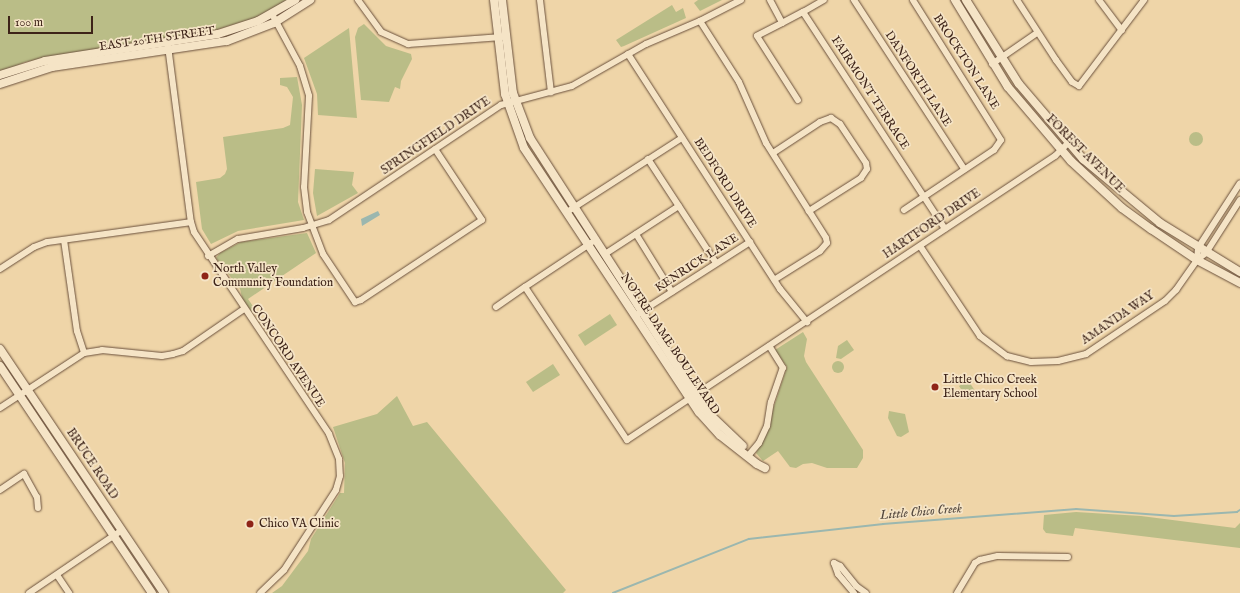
<!DOCTYPE html>
<style>
body{margin:0}
#map{position:relative;width:1240px;height:593px;overflow:hidden;background:#efd5a8;font-family:"IM FELL English",serif}
div>[style]{position:absolute}
[style*='--x']{left:calc(var(--x)*1px);top:calc(var(--y)*1px);width:calc(var(--w)*1px);rotate:calc(var(--a)*1deg)}
.green>*{inset:0;background:#babd87}
.round{border-radius:50%}
.water>*{inset:0;background:#9bb7af}
.stream>*{height:1.5px;margin:-0.75px;padding:0 0.75px;transform-origin:0.75px;border-radius:0.75px;background:#9bb7af}
.roads{filter:drop-shadow(0 0 1px #6a503c) drop-shadow(0 0 1px #6a503c)}
.minor>*{height:6px;margin:-3px;padding:0 3px;transform-origin:3px;border-radius:3px;background:#f5e4c6}
.tertiary>*{height:8px;margin:-4px;padding:0 4px;transform-origin:4px;border-radius:4px;background:#f5e4c6}
.dots>*{width:11px;height:11px;translate:-50% -50%;box-sizing:border-box;border:2px solid #f5e4c6;border-radius:50%}
span{translate:-50% -50%;white-space:nowrap;text-align:center;line-height:1.15;-webkit-text-stroke:3.5px #f5e4c6;paint-order:stroke}
.street-label{font-size:12px;color:#3d2318}
.poi-label{font-size:12px;color:#3d2318}
.left{translate:0 -50%;text-align:left}
.water-label{font-size:13px;color:#54483e;font-style:italic}
.scale{position:absolute;left:8px;top:16px;width:85px;height:18px;box-sizing:border-box;border:2px solid #3d2318;border-top:0;padding-left:5px;font-size:12px;line-height:14px;white-space:nowrap;color:#3d2318;-webkit-text-stroke:3px #f5e4c6;paint-order:stroke}
</style>
<div id="map">
<div class="green">
<div style="clip-path:polygon(0 0,289px 0,255px 18px,216px 30px,25px 62px,0 73px)"></div>
<div style="clip-path:polygon(698px 0,722px 0,700px 11px,694px 3px)"></div>
<div style="clip-path:polygon(672px 5px,676px 12px,683px 8px,686px 18px,624px 46px,621px 47px,616px 40px)"></div>
<div style="clip-path:polygon(364px 24px,386px 46px,411px 54px,412px 59px,401px 81px,400px 89px,395px 87px,389px 102px,361px 100px,355px 37px,358px 28px)"></div>
<div style="clip-path:polygon(349px 28px,357px 118px,318px 115px,317px 94px,304px 58px)"></div>
<div style="clip-path:polygon(297px 77px,302px 105px,298px 202px,304px 220px,238px 231px,211px 244px,202px 229px,196px 182px,220px 178px,225px 174px,227px 169px,223px 137px,283px 128px,290px 125px,293px 97px,287px 87px,280px 85px,280px 78px)"></div>
<div class="round" style="left:1189px;top:132px;width:14px;height:14px"></div>
<div style="clip-path:polygon(315px 169px,354px 172px,352px 185px,358px 193px,317px 216px,313px 193px)"></div>
<div style="clip-path:polygon(307px 233px,316px 253px,248px 299px,255px 309px,252px 312px,243px 301px,240px 289px,216px 258px,220px 253px,241px 242px)"></div>
<div style="clip-path:polygon(610px 314px,617px 325px,585px 346px,578px 335px)"></div>
<div style="clip-path:polygon(803px 332px,807px 339px,804px 356px,806px 362px,863px 450px,863px 458px,857px 468px,827px 468px,812px 463px,803px 464px,796px 468px,790px 467px,778px 451px,763px 461px,756px 453px,769px 427px,773px 409px,787px 367px,775px 350px)"></div>
<div style="clip-path:polygon(847px 340px,854px 350px,841px 359px,836px 358px,838px 346px)"></div>
<div class="round" style="left:832px;top:361px;width:12px;height:12px"></div>
<div style="clip-path:polygon(553px 364px,560px 375px,533px 392px,526px 382px)"></div>
<div style="clip-path:polygon(968px 380px,977px 394px,968px 400px,959px 386px)"></div>
<div style="clip-path:polygon(397px 396px,413px 426px,427px 422px,566px 590px,563px 593px,272px 593px,282px 586px,308px 551px,311px 539px,340px 493px,344px 493px,345px 463px,333px 427px,377px 414px)"></div>
<div style="clip-path:polygon(889px 411px,905px 414px,909px 432px,901px 437px,897px 436px,888px 418px)"></div>
<div style="clip-path:polygon(1076px 512px,1141px 516px,1235px 528px,1240px 523px,1240px 548px,1075px 528px,1073px 536px,1046px 533px,1043px 529px,1044px 515px)"></div>
</div>
<div class="water">
<div style="clip-path:polygon(378px 211px,380px 215px,362px 226px,361px 219px)"></div>
</div>
<div class="stream">
<div style="--x:613;--y:593;--w:146;--a:-21.7"></div>
<div style="--x:749;--y:539;--w:135;--a:-6.4"></div>
<div style="--x:883;--y:524;--w:194;--a:-4.4"></div>
<div style="--x:1076;--y:509;--w:98;--a:4.1"></div>
<div style="--x:1174;--y:516;--w:63;--a:-3.6"></div>
<div style="--x:1237;--y:512;--w:4;--a:-34"></div>
</div>
<div class="roads">
<div class="minor">
<div style="--x:358;--y:0;--w:39;--a:54"></div>
<div style="--x:381;--y:32;--w:30;--a:24"></div>
<div style="--x:408;--y:44;--w:94;--a:-4.3"></div>
<div style="--x:540;--y:0;--w:93;--a:83.2"></div>
<div style="--x:770;--y:0;--w:26;--a:62"></div>
<div style="--x:782;--y:23;--w:24;--a:-28"></div>
<div style="--x:803;--y:12;--w:259;--a:56.8"></div>
<div style="--x:854;--y:0;--w:202;--a:56.9"></div>
<div style="--x:1017;--y:0;--w:72;--a:57"></div>
<div style="--x:1056;--y:60;--w:27;--a:54"></div>
<div style="--x:1072;--y:82;--w:8;--a:30"></div>
<div style="--x:1079;--y:86;--w:108;--a:-52.9"></div>
<div style="--x:1099;--y:0;--w:38;--a:53"></div>
<div style="--x:803;--y:12;--w:24;--a:-30"></div>
<div style="--x:272;--y:14;--w:59;--a:61.7"></div>
<div style="--x:300;--y:66;--w:31;--a:73"></div>
<div style="--x:309;--y:96;--w:91;--a:93.1"></div>
<div style="--x:304;--y:187;--w:25;--a:83"></div>
<div style="--x:307;--y:212;--w:45;--a:69.1"></div>
<div style="--x:323;--y:254;--w:58;--a:56.3"></div>
<div style="--x:355;--y:302;--w:6;--a:-18"></div>
<div style="--x:361;--y:300;--w:145;--a:-33.5"></div>
<div style="--x:482;--y:220;--w:85;--a:-123.5"></div>
<div style="--x:700;--y:21;--w:72;--a:57.4"></div>
<div style="--x:739;--y:82;--w:67;--a:66.1"></div>
<div style="--x:766;--y:143;--w:112;--a:57.7"></div>
<div style="--x:826;--y:238;--w:5;--a:79"></div>
<div style="--x:827;--y:243;--w:11;--a:131"></div>
<div style="--x:820;--y:251;--w:54;--a:147.8"></div>
<div style="--x:782;--y:23;--w:28;--a:153"></div>
<div style="--x:757;--y:36;--w:76;--a:57.4"></div>
<div style="--x:168;--y:46;--w:177;--a:82.6"></div>
<div style="--x:191;--y:222;--w:10;--a:73"></div>
<div style="--x:194;--y:232;--w:243;--a:56.2"></div>
<div style="--x:329;--y:434;--w:27;--a:68"></div>
<div style="--x:339;--y:459;--w:17;--a:87"></div>
<div style="--x:340;--y:476;--w:15;--a:106"></div>
<div style="--x:336;--y:490;--w:95;--a:123"></div>
<div style="--x:284;--y:570;--w:33;--a:136"></div>
<div style="--x:628;--y:54;--w:280;--a:57.1"></div>
<div style="--x:780;--y:289;--w:43;--a:50.7"></div>
<div style="--x:992;--y:64;--w:55;--a:-34.6"></div>
<div style="--x:773;--y:153;--w:56;--a:-33.4"></div>
<div style="--x:820;--y:122;--w:12;--a:-20"></div>
<div style="--x:831;--y:118;--w:11;--a:34"></div>
<div style="--x:840;--y:124;--w:47;--a:56.3"></div>
<div style="--x:866;--y:163;--w:6;--a:81"></div>
<div style="--x:867;--y:169;--w:11;--a:124"></div>
<div style="--x:861;--y:178;--w:62;--a:147.6"></div>
<div style="--x:648;--y:159;--w:124;--a:56.8"></div>
<div style="--x:904;--y:210;--w:108;--a:-33.7"></div>
<div style="--x:994;--y:150;--w:12;--a:-55"></div>
<div style="--x:1001;--y:140;--w:165;--a:-122.2"></div>
<div style="--x:567;--y:212;--w:137;--a:-32.8"></div>
<div style="--x:636;--y:234;--w:68;--a:58.2"></div>
<div style="--x:64;--y:240;--w:92;--a:81.9"></div>
<div style="--x:77;--y:331;--w:23;--a:72"></div>
<div style="--x:591;--y:243;--w:79;--a:146.3"></div>
<div style="--x:525;--y:287;--w:184;--a:56.3"></div>
<div style="--x:627;--y:440;--w:514;--a:-33.57"></div>
<div style="--x:1055;--y:156;--w:18;--a:-45"></div>
<div style="--x:920;--y:246;--w:108;--a:56.3"></div>
<div style="--x:980;--y:336;--w:34;--a:37"></div>
<div style="--x:1007;--y:356;--w:25;--a:14"></div>
<div style="--x:1031;--y:362;--w:27;--a:-2"></div>
<div style="--x:1058;--y:361;--w:29;--a:-14"></div>
<div style="--x:1086;--y:354;--w:95;--a:-33.9"></div>
<div style="--x:1165;--y:301;--w:16;--a:-45"></div>
<div style="--x:1176;--y:290;--w:37;--a:-55"></div>
<div style="--x:1197;--y:260;--w:11;--a:-38"></div>
<div style="--x:1206;--y:253;--w:63;--a:-57.3"></div>
<div style="--x:605;--y:254;--w:88;--a:-33"></div>
<div style="--x:208;--y:256;--w:34;--a:-30"></div>
<div style="--x:238;--y:239;--w:66;--a:-9.6"></div>
<div style="--x:303;--y:228;--w:27;--a:-17"></div>
<div style="--x:329;--y:220;--w:207;--a:-33.8"></div>
<div style="--x:501;--y:105;--w:73;--a:-15"></div>
<div style="--x:572;--y:86;--w:85;--a:-29.6"></div>
<div style="--x:646;--y:44;--w:59;--a:-23.1"></div>
<div style="--x:700;--y:21;--w:46;--a:-27.1"></div>
<div style="--x:1197;--y:260;--w:12;--a:-85"></div>
<div style="--x:1198;--y:248;--w:77;--a:-57.1"></div>
<div style="--x:0;--y:269;--w:40;--a:-32.9"></div>
<div style="--x:34;--y:247;--w:14;--a:-21"></div>
<div style="--x:47;--y:242;--w:145;--a:-7.9"></div>
<div style="--x:496;--y:307;--w:35;--a:-35"></div>
<div style="--x:639;--y:313;--w:132;--a:-32.6"></div>
<div style="--x:0;--y:408;--w:100;--a:-33.2"></div>
<div style="--x:84;--y:353;--w:18;--a:-9"></div>
<div style="--x:102;--y:350;--w:60;--a:5.7"></div>
<div style="--x:162;--y:356;--w:11;--a:-10"></div>
<div style="--x:173;--y:354;--w:10;--a:-17"></div>
<div style="--x:183;--y:351;--w:74;--a:-34.5"></div>
<div style="--x:748;--y:456;--w:17;--a:-50"></div>
<div style="--x:759;--y:443;--w:19;--a:-65"></div>
<div style="--x:767;--y:426;--w:24;--a:-81"></div>
<div style="--x:771;--y:402;--w:36;--a:-71"></div>
<div style="--x:783;--y:368;--w:26;--a:-122"></div>
<div style="--x:0;--y:490;--w:29;--a:-34"></div>
<div style="--x:24;--y:474;--w:26;--a:61"></div>
<div style="--x:37;--y:497;--w:11;--a:85"></div>
<div style="--x:834;--y:563;--w:7;--a:27"></div>
<div style="--x:840;--y:566;--w:26;--a:51"></div>
<div style="--x:856;--y:586;--w:12;--a:35"></div>
<div style="--x:834;--y:563;--w:12;--a:70"></div>
<div style="--x:838;--y:574;--w:25;--a:50"></div>
<div style="--x:57;--y:575;--w:22;--a:56"></div>
<div style="--x:29;--y:593;--w:112;--a:-34.1"></div>
<div style="--x:957;--y:593;--w:35;--a:-59"></div>
<div style="--x:975;--y:563;--w:6;--a:-31"></div>
<div style="--x:980;--y:560;--w:18;--a:-13"></div>
<div style="--x:998;--y:556;--w:70;--a:0.8"></div>
</div>
<div class="tertiary">
<div style="--x:494;--y:0;--w:95;--a:83.3"></div>
<div style="--x:505;--y:94;--w:57;--a:70.6"></div>
<div style="--x:524;--y:148;--w:317;--a:56.5"></div>
<div style="--x:699;--y:412;--w:31;--a:48"></div>
<div style="--x:720;--y:435;--w:47;--a:38.1"></div>
<div style="--x:757;--y:464;--w:9;--a:27"></div>
<div style="--x:502;--y:0;--w:94;--a:83.3"></div>
<div style="--x:513;--y:93;--w:48;--a:69.3"></div>
<div style="--x:530;--y:138;--w:323;--a:57.2"></div>
<div style="--x:705;--y:410;--w:52;--a:43.5"></div>
<div style="--x:955;--y:0;--w:102;--a:58.7"></div>
<div style="--x:1008;--y:87;--w:97;--a:49.6"></div>
<div style="--x:1071;--y:161;--w:69;--a:42.7"></div>
<div style="--x:1122;--y:208;--w:36;--a:36"></div>
<div style="--x:1151;--y:229;--w:55;--a:34"></div>
<div style="--x:1197;--y:260;--w:49;--a:28.1"></div>
<div style="--x:966;--y:0;--w:99;--a:57.8"></div>
<div style="--x:1019;--y:84;--w:99;--a:49.5"></div>
<div style="--x:1083;--y:159;--w:100;--a:39.7"></div>
<div style="--x:1160;--y:223;--w:94;--a:31.5"></div>
<div style="--x:0;--y:75;--w:47;--a:-17.3"></div>
<div style="--x:45;--y:61;--w:175;--a:-8.9"></div>
<div style="--x:218;--y:34;--w:42;--a:-18"></div>
<div style="--x:258;--y:21;--w:43;--a:-29.6"></div>
<div style="--x:0;--y:84;--w:55;--a:-18.1"></div>
<div style="--x:52;--y:67;--w:177;--a:-8.5"></div>
<div style="--x:227;--y:41;--w:50;--a:-21"></div>
<div style="--x:274;--y:23;--w:43;--a:-32.6"></div>
<div style="--x:0;--y:349;--w:294;--a:56.1"></div>
<div style="--x:0;--y:366;--w:273;--a:56.2"></div>
</div>
</div>
<div class="dots">
<div style="left:205px;top:276px;background:#8f2418"></div>
<div style="left:935px;top:387px;background:#8f2418"></div>
<div style="left:250px;top:524px;background:#8f2418"></div>
</div>
<div class="street-label">
<span style="left:157px;top:39px;rotate:-8deg">EAST 20TH STREET</span>
<span style="left:966px;top:62px;rotate:57deg">BROCKTON LANE</span>
<span style="left:918px;top:79px;rotate:57deg">DANFORTH LANE</span>
<span style="left:870px;top:93px;rotate:57deg">FAIRMONT TERRACE</span>
<span style="left:436px;top:136px;rotate:-34deg">SPRINGFIELD DRIVE</span>
<span style="left:1085px;top:154px;rotate:45deg">FOREST AVENUE</span>
<span style="left:725px;top:183px;rotate:57deg">BEDFORD DRIVE</span>
<span style="left:932px;top:224px;rotate:-34deg">HARTFORD DRIVE</span>
<span style="left:697px;top:263px;rotate:-33deg">KENRICK LANE</span>
<span style="left:1118px;top:318px;rotate:-34deg">AMANDA WAY</span>
<span style="left:670px;top:344px;rotate:56deg">NOTRE DAME BOULEVARD</span>
<span style="left:288px;top:356px;rotate:56deg">CONCORD AVENUE</span>
<span style="left:92px;top:464px;rotate:56deg">BRUCE ROAD</span>
</div>
<div class="poi-label">
<span class="left" style="left:213px;top:276px">North Valley<br>Community Foundation</span>
<span class="left" style="left:943px;top:387px">Little Chico Creek<br>Elementary School</span>
<span class="left" style="left:259px;top:524px">Chico VA Clinic</span>
</div>
<div class="water-label">
<span style="left:921px;top:513px;rotate:-5deg">Little Chico Creek</span>
</div>
<div class="scale">100 m</div>
</div>
